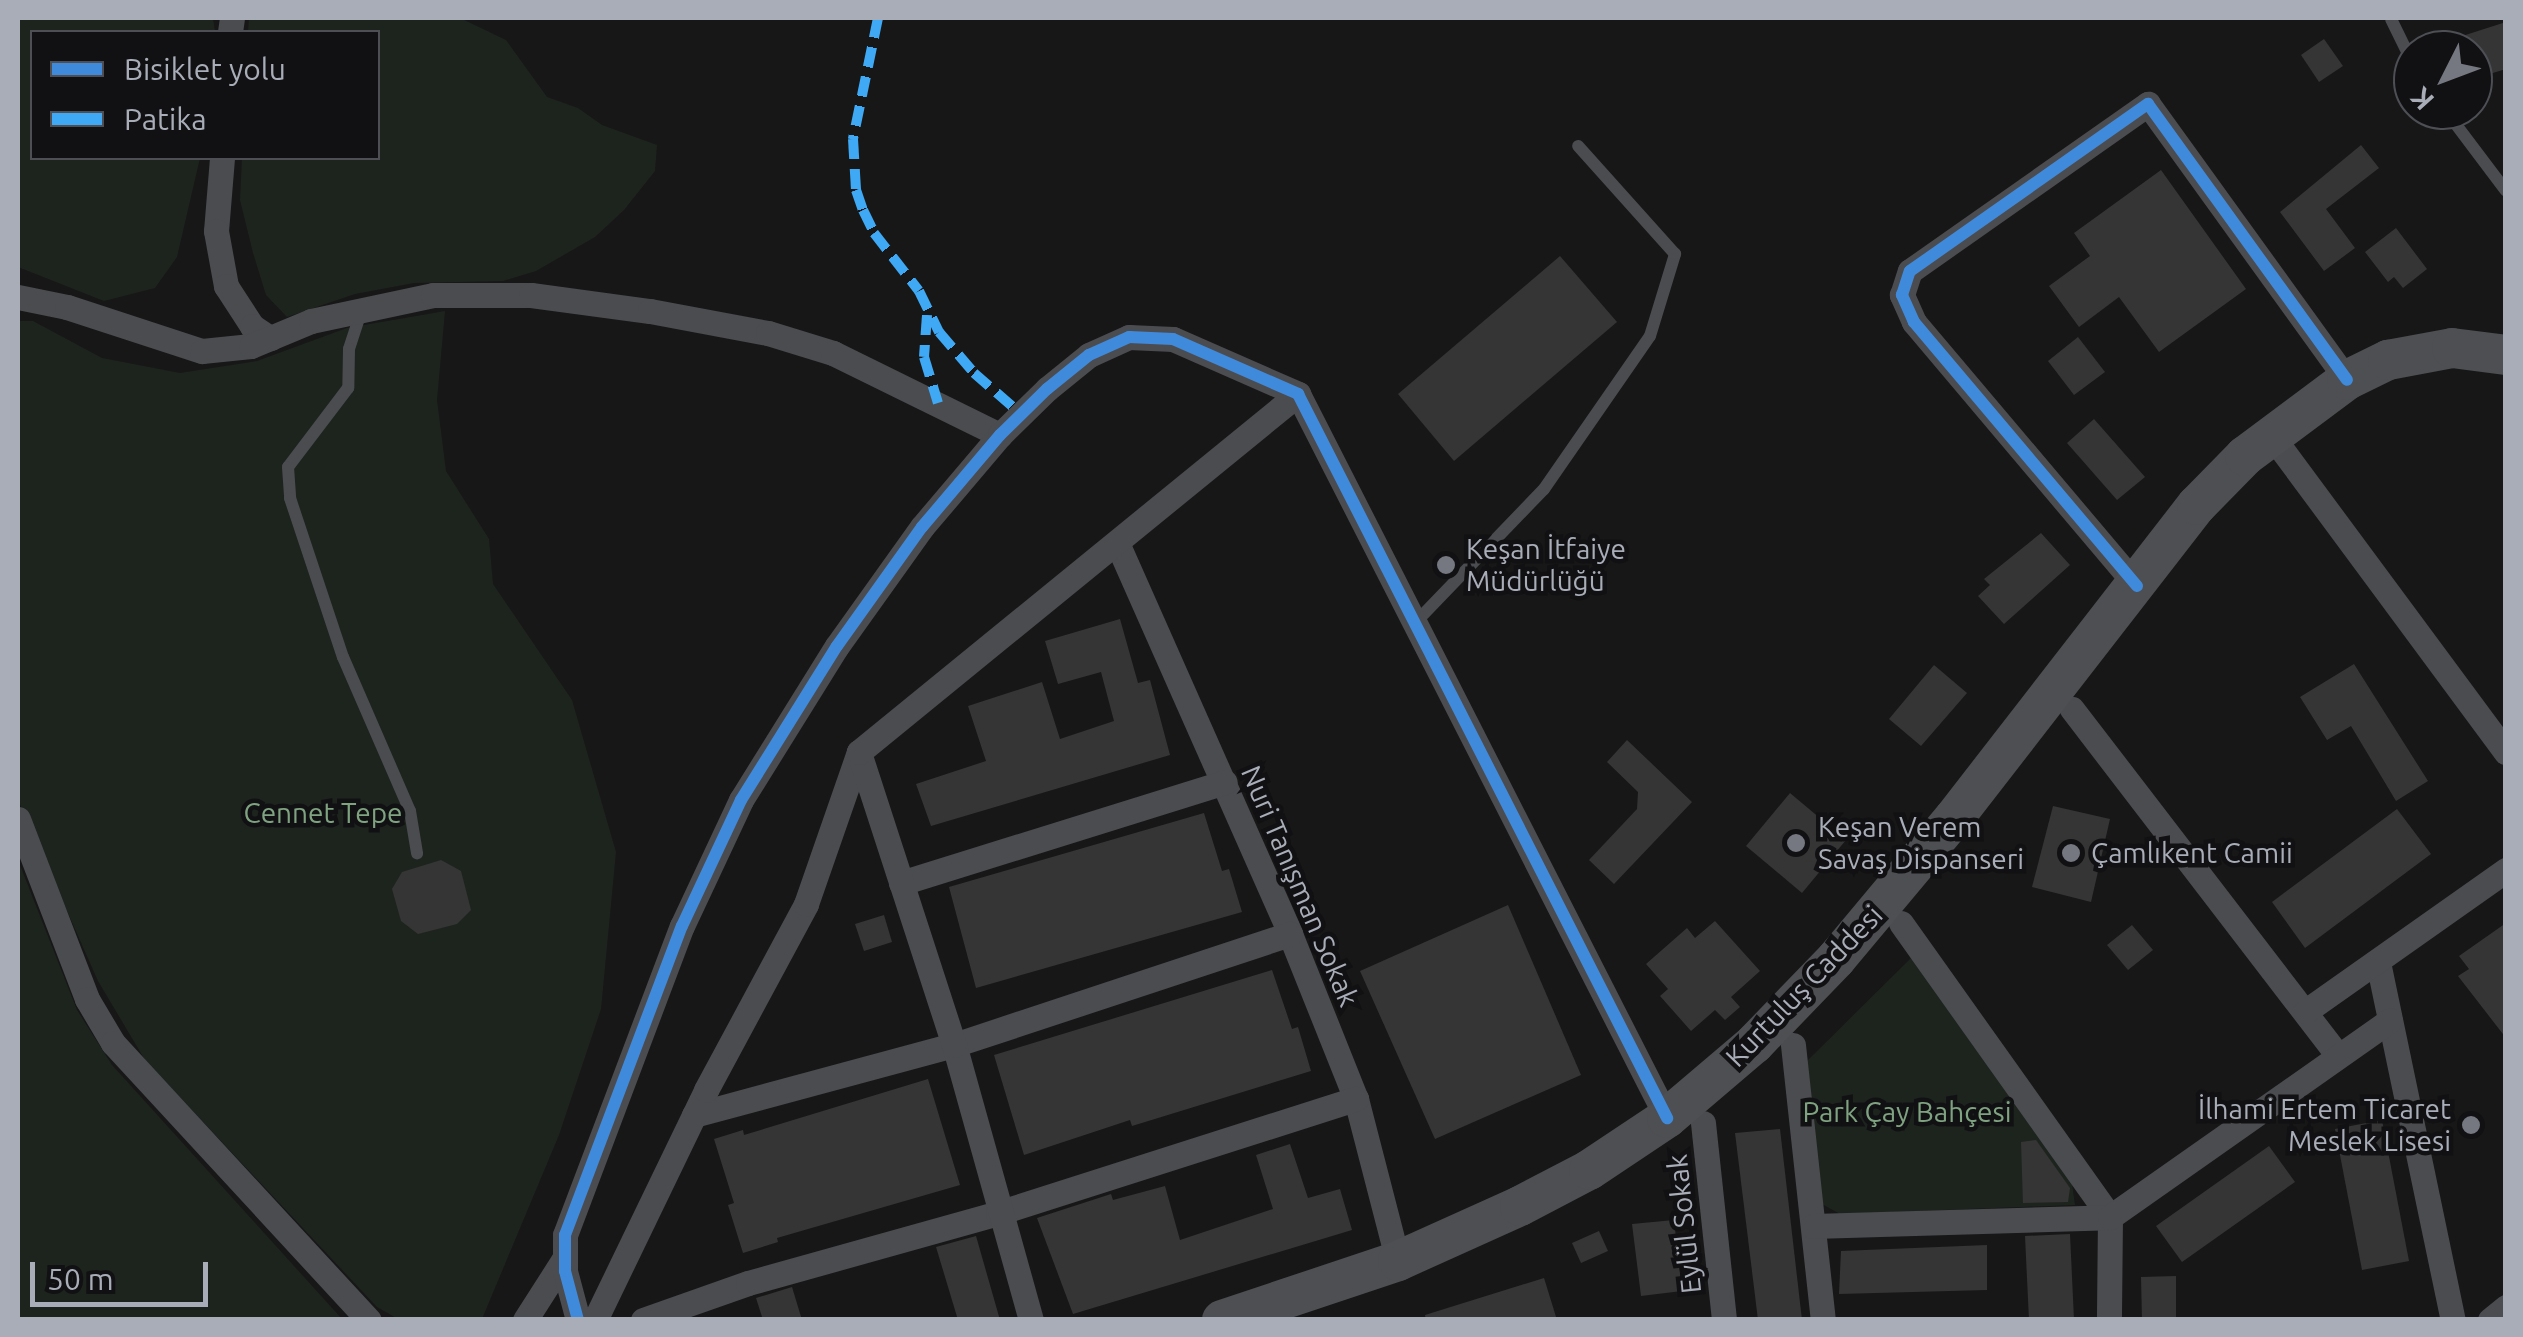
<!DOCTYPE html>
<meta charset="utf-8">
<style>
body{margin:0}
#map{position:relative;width:2523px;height:1337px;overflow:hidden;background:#171717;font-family:Ubuntu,sans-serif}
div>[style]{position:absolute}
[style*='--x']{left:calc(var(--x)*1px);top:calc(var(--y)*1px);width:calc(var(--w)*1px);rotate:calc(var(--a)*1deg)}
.green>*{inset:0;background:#1d241e}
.building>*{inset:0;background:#353536}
.lane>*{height:12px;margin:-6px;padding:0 6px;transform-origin:6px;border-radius:6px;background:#4b4c50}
.street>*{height:25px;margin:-12.5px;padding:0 12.5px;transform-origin:12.5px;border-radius:12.5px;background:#4b4c50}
.primary>*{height:40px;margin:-20px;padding:0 20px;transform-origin:20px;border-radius:20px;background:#4d4f52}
.quiet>*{height:10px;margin-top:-5px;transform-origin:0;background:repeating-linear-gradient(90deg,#3fa9f5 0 20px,transparent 0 30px)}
.cycleway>*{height:12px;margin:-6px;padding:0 6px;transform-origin:6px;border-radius:6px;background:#408adc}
.dots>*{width:28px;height:28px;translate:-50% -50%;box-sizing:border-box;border:5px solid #111113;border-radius:50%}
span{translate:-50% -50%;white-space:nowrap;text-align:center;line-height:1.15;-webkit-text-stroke:9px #111113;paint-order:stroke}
.poi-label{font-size:28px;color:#a8adb8}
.left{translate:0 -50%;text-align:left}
.right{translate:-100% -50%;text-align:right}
.park-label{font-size:28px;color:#7fa381}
.street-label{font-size:28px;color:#a8adb8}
.frame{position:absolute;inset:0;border:20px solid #a8adb8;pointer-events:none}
.legend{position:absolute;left:30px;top:30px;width:350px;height:130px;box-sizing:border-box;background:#111113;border:2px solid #4d4f55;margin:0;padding:12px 18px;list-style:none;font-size:30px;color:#a8adb8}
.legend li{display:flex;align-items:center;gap:20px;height:50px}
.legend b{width:50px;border:2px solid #4d4f55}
.north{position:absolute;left:2393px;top:30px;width:100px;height:100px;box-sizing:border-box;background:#111113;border:2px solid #4d4f55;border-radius:50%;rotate:228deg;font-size:28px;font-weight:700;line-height:40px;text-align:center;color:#a8adb8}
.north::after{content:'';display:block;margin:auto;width:35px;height:45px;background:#757880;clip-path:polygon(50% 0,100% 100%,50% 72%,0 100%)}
.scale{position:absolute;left:30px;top:1262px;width:178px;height:45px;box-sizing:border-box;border:5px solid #a8adb8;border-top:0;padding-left:12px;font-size:30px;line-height:35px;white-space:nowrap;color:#a8adb8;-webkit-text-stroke:8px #111113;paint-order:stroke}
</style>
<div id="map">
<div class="green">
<div style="clip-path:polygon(18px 18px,213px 18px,215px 32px,32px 32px,32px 158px,200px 158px,177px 257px,155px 288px,104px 301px,18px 267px)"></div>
<div style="clip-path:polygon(249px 18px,460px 18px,506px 40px,547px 97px,578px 108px,602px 125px,657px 145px,655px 171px,624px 210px,595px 237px,536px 271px,503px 281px,414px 283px,355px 294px,287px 317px,266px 295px,253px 253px,240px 200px,242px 158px,378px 158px,378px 32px,248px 32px)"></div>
<div style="clip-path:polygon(445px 311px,437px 400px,446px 471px,489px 539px,493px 584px,572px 700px,616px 852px,601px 1009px,559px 1135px,482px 1319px,398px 1319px,377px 1307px,145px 1060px,98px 981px,18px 800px,18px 321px,33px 321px,102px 358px,180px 373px,257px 361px,347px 328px)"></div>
<div style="clip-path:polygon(18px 860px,77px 1010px,112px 1065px,342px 1319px,18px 1319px)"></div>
<div style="clip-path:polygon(1914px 955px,2070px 1170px,2075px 1205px,1840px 1214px,1822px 1204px,1803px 1065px)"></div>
</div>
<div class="building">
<div style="clip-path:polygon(2506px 22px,2506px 69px,2473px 79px,2473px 50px,2432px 50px,2431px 46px)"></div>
<div style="clip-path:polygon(2324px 39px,2343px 66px,2319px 82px,2301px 55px)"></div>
<div style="clip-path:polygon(2361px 145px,2379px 168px,2326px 209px,2355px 248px,2324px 271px,2280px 212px)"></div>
<div style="clip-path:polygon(2161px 170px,2246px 289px,2159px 352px,2119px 297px,2079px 327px,2049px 286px,2090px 256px,2074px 233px)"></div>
<div style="clip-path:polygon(2396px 228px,2427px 269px,2403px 288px,2394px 277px,2388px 282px,2365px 252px)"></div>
<div style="clip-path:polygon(1560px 256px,1617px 322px,1454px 461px,1398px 394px)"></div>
<div style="clip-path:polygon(2078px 337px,2105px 372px,2074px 395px,2048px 361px)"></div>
<div style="clip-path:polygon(2094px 419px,2145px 477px,2117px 500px,2067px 443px)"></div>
<div style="clip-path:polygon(2041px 533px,2070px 565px,2004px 624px,1978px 596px,1990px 585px,1984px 579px)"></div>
<div style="clip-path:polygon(1120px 619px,1138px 683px,1150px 680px,1170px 755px,931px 826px,916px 784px,986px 761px,968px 706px,1042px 682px,1060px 739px,1114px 721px,1101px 672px,1058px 684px,1045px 641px)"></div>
<div style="clip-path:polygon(2354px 664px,2428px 781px,2396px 801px,2351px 726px,2327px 740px,2300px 697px)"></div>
<div style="clip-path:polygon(1934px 665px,1967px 693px,1921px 746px,1889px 719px)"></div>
<div style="clip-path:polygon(1627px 740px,1692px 802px,1614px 884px,1589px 860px,1637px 809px,1638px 792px,1607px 762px)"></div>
<div style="clip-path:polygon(1790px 793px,1846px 840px,1802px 893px,1746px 846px)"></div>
<div style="clip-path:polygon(2053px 806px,2110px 819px,2091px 902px,2032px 887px)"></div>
<div style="clip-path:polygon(2397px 809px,2431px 854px,2305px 948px,2272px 902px)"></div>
<div style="clip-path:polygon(1204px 813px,1222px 871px,1229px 869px,1242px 912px,976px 988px,949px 887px)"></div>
<div style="clip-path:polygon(441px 860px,461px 871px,471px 910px,457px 924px,418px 934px,401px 921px,392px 889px,402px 872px)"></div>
<div style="clip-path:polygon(1508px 905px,1581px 1075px,1435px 1139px,1360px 971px)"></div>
<div style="clip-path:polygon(884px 915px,892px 942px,864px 951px,855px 924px)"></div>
<div style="clip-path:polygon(1715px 921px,1760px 971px,1731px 997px,1740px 1007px,1725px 1020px,1715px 1010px,1691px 1031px,1660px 996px,1668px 989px,1646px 964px,1687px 928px,1695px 938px)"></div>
<div style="clip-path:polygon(2506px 923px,2506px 1038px,2458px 976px,2469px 969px,2459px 956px)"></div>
<div style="clip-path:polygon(2132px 925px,2153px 950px,2128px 970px,2107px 945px)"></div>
<div style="clip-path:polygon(1272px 970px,1292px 1029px,1298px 1027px,1311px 1071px,1132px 1126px,1130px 1120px,1024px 1155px,994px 1055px)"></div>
<div style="clip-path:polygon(928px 1079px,960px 1185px,777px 1238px,778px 1242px,743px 1253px,728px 1205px,734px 1203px,714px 1139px,743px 1130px,744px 1135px)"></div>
<div style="clip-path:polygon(2382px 1120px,2409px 1261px,2362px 1270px,2335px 1129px)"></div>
<div style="clip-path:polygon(1780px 1129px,1802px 1320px,1758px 1320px,1735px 1133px)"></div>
<div style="clip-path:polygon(2036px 1140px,2070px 1188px,2068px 1202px,2023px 1203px,2021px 1142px)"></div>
<div style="clip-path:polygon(1290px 1144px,1308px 1198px,1340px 1189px,1352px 1230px,1073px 1314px,1037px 1218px,1111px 1194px,1113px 1200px,1165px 1186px,1180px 1240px,1273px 1209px,1256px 1155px)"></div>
<div style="clip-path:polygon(2269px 1146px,2295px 1182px,2182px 1262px,2156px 1226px)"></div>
<div style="clip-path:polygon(1674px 1220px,1682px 1291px,1641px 1296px,1632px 1224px)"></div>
<div style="clip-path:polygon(1599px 1231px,1608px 1251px,1581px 1263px,1572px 1243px)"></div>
<div style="clip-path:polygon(2070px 1234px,2074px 1320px,2029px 1320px,2025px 1236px)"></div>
<div style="clip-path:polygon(976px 1236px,1000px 1320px,958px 1320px,936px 1247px)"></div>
<div style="clip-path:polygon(1987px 1245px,1987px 1290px,1839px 1294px,1841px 1251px)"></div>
<div style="clip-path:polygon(2176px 1276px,2176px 1320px,2142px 1320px,2141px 1277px)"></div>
<div style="clip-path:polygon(1544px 1278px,1557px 1320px,1426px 1320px,1425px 1315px)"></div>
<div style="clip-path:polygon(792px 1287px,802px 1320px,763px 1320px,756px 1298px)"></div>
</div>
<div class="lane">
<div style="--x:2391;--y:19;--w:50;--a:63.9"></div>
<div style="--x:2445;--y:110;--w:101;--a:53"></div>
<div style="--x:362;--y:309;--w:42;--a:108"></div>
<div style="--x:349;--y:349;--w:39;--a:91"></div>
<div style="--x:348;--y:388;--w:99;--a:127.2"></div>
<div style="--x:288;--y:467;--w:31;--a:86"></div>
<div style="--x:290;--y:498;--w:168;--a:71.6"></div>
<div style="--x:343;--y:657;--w:168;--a:66.5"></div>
<div style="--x:410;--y:811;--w:43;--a:80.5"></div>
<div style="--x:1415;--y:623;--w:186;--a:-46.1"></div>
<div style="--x:1544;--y:489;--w:186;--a:-55.3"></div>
<div style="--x:1650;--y:336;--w:86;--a:-73"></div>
<div style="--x:1675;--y:254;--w:145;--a:-131.9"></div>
</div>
<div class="street">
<div style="--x:230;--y:32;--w:14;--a:-82"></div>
<div style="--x:222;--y:158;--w:73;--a:94.7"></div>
<div style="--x:216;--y:231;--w:56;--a:79.7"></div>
<div style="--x:226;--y:286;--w:48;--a:57"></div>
<div style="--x:252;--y:326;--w:22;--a:34"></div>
<div style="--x:18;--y:297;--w:50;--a:11.5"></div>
<div style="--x:67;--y:307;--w:142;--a:18.1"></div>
<div style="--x:202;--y:351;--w:49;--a:-5.8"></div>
<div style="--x:251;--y:346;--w:65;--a:-22.6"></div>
<div style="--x:311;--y:321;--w:125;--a:-12"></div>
<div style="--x:433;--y:295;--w:98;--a:0"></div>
<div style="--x:531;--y:295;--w:120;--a:7.7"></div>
<div style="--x:650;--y:311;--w:120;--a:10.6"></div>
<div style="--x:768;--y:333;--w:68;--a:17.1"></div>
<div style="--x:833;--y:353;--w:186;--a:26.2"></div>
<div style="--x:2283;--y:451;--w:375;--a:53.5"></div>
<div style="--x:1118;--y:545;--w:425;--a:66.1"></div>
<div style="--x:1290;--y:934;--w:178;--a:68.2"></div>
<div style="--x:1356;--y:1099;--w:167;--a:75.5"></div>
<div style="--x:2137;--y:586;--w:346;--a:-130.2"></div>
<div style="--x:1914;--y:322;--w:30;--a:-114"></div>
<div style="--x:1902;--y:295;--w:25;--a:-72"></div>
<div style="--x:1910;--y:271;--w:291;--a:-35.1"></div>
<div style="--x:2148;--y:104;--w:340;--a:54.2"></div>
<div style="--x:2072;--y:709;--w:437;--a:52.5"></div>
<div style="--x:18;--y:819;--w:193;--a:69"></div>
<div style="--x:87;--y:999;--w:51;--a:59.4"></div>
<div style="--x:113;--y:1043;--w:377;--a:47.3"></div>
<div style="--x:901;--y:883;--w:339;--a:-17.3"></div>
<div style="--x:1901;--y:923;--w:361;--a:54.6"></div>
<div style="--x:2110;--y:1217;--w:103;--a:90.6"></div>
<div style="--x:2378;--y:962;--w:366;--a:78.2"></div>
<div style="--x:2306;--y:1011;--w:245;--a:-35.2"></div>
<div style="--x:1793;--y:1045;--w:277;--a:83.8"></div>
<div style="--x:694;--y:1115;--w:269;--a:-15.1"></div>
<div style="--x:954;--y:1045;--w:354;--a:-18.3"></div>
<div style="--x:1703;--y:1123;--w:198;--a:83.9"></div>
<div style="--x:1813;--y:1226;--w:297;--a:-1.7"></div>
<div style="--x:2110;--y:1217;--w:342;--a:-35.1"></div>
<div style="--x:525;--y:1320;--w:72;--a:-57.4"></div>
<div style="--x:578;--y:1320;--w:51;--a:-104.9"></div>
<div style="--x:565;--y:1271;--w:36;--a:-90"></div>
<div style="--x:565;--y:1235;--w:330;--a:-69.3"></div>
<div style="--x:682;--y:926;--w:139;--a:-64.9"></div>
<div style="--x:741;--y:800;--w:181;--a:-58.1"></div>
<div style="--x:837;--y:646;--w:146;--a:-54.5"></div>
<div style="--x:922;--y:527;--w:121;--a:-49.7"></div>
<div style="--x:1000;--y:435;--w:66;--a:-44.4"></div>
<div style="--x:1047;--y:389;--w:54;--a:-39"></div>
<div style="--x:1089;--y:355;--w:44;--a:-24.2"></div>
<div style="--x:1129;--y:337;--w:44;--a:2.6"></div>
<div style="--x:1173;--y:339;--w:137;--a:23.7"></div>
<div style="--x:1298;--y:394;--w:813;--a:62.99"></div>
<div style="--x:595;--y:1320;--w:255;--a:-64.2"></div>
<div style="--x:706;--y:1090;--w:211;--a:-61.7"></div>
<div style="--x:806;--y:904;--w:161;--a:-70.8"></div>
<div style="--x:643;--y:1320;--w:111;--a:-19.4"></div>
<div style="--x:748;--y:1283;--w:260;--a:-15.6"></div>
<div style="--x:998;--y:1213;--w:376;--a:-17.7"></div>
<div style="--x:1031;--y:1320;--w:286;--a:-105.6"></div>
<div style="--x:954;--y:1045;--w:308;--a:-108"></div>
<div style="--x:859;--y:752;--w:566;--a:-39.2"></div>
<div style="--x:2490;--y:1320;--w:21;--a:-39"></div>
</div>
<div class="primary">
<div style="--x:1222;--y:1320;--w:186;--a:-18.5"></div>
<div style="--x:1398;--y:1261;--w:134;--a:-24.3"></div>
<div style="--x:1520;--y:1206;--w:78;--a:-27.6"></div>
<div style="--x:1589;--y:1170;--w:94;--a:-33.7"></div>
<div style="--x:1667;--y:1118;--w:114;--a:-40.4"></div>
<div style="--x:1754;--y:1044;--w:118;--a:-46"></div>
<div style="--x:1836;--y:959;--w:184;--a:-50.1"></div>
<div style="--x:1954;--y:818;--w:396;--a:-52.2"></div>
<div style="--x:2197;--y:505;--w:69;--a:-45.6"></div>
<div style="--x:2245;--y:456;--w:127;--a:-36.7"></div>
<div style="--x:2347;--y:380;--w:46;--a:-26"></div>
<div style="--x:2388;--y:360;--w:65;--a:-10.6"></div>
<div style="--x:2452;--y:348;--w:54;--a:7.4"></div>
</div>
<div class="quiet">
<div style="--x:878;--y:18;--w:124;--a:101.7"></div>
<div style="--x:853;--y:139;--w:51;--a:86.6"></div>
<div style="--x:856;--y:190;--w:21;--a:71"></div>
<div style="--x:863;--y:210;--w:25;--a:64"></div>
<div style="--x:874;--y:233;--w:73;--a:52.2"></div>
<div style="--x:919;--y:291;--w:46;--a:64"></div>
<div style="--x:939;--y:332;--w:54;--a:49.5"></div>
<div style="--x:974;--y:373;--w:62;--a:41.1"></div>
<div style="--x:927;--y:315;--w:42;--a:94.1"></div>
<div style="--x:924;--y:357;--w:48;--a:73.1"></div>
</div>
<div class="cycleway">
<div style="--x:2137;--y:586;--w:346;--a:-130.2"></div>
<div style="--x:1914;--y:322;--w:30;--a:-114"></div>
<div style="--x:1902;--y:295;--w:25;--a:-72"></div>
<div style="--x:1910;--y:271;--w:291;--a:-35.1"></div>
<div style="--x:2148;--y:104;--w:340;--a:54.2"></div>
<div style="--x:578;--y:1320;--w:51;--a:-104.9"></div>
<div style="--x:565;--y:1271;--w:36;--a:-90"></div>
<div style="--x:565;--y:1235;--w:330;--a:-69.3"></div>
<div style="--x:682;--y:926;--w:139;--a:-64.9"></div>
<div style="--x:741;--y:800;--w:181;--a:-58.1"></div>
<div style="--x:837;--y:646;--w:146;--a:-54.5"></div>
<div style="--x:922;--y:527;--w:121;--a:-49.7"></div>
<div style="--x:1000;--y:435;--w:66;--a:-44.4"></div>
<div style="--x:1047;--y:389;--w:54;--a:-39"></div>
<div style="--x:1089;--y:355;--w:44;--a:-24.2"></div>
<div style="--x:1129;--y:337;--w:44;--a:2.6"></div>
<div style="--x:1173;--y:339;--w:137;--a:23.7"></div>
<div style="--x:1298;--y:394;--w:813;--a:62.99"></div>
</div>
<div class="dots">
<div style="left:1446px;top:565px;background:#757880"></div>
<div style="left:1796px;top:843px;background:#757880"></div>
<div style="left:2071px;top:853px;background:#757880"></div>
<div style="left:2471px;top:1125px;background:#757880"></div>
</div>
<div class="poi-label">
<span class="left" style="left:1466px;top:565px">Keşan İtfaiye<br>Müdürlüğü</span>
<span class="left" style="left:1818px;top:843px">Keşan Verem<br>Savaş Dispanseri</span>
<span class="left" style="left:2091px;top:853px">Çamlıkent Camii</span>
<span class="right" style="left:2451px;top:1125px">İlhami Ertem Ticaret<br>Meslek Lisesi</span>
</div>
<div class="park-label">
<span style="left:323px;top:813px">Cennet Tepe</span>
<span style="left:1907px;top:1112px">Park Çay Bahçesi</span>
</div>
<div class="street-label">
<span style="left:1300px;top:886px;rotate:67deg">Nuri Tanışman Sokak</span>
<span style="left:1804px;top:986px;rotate:-46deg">Kurtuluş Caddesi</span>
<span style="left:1684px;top:1224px;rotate:-96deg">Eylül Sokak</span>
</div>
<div class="frame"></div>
<ul class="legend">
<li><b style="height:12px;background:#408adc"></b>Bisiklet yolu</li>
<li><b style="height:12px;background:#3fa9f5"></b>Patika</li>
</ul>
<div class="north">K</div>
<div class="scale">50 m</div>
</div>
